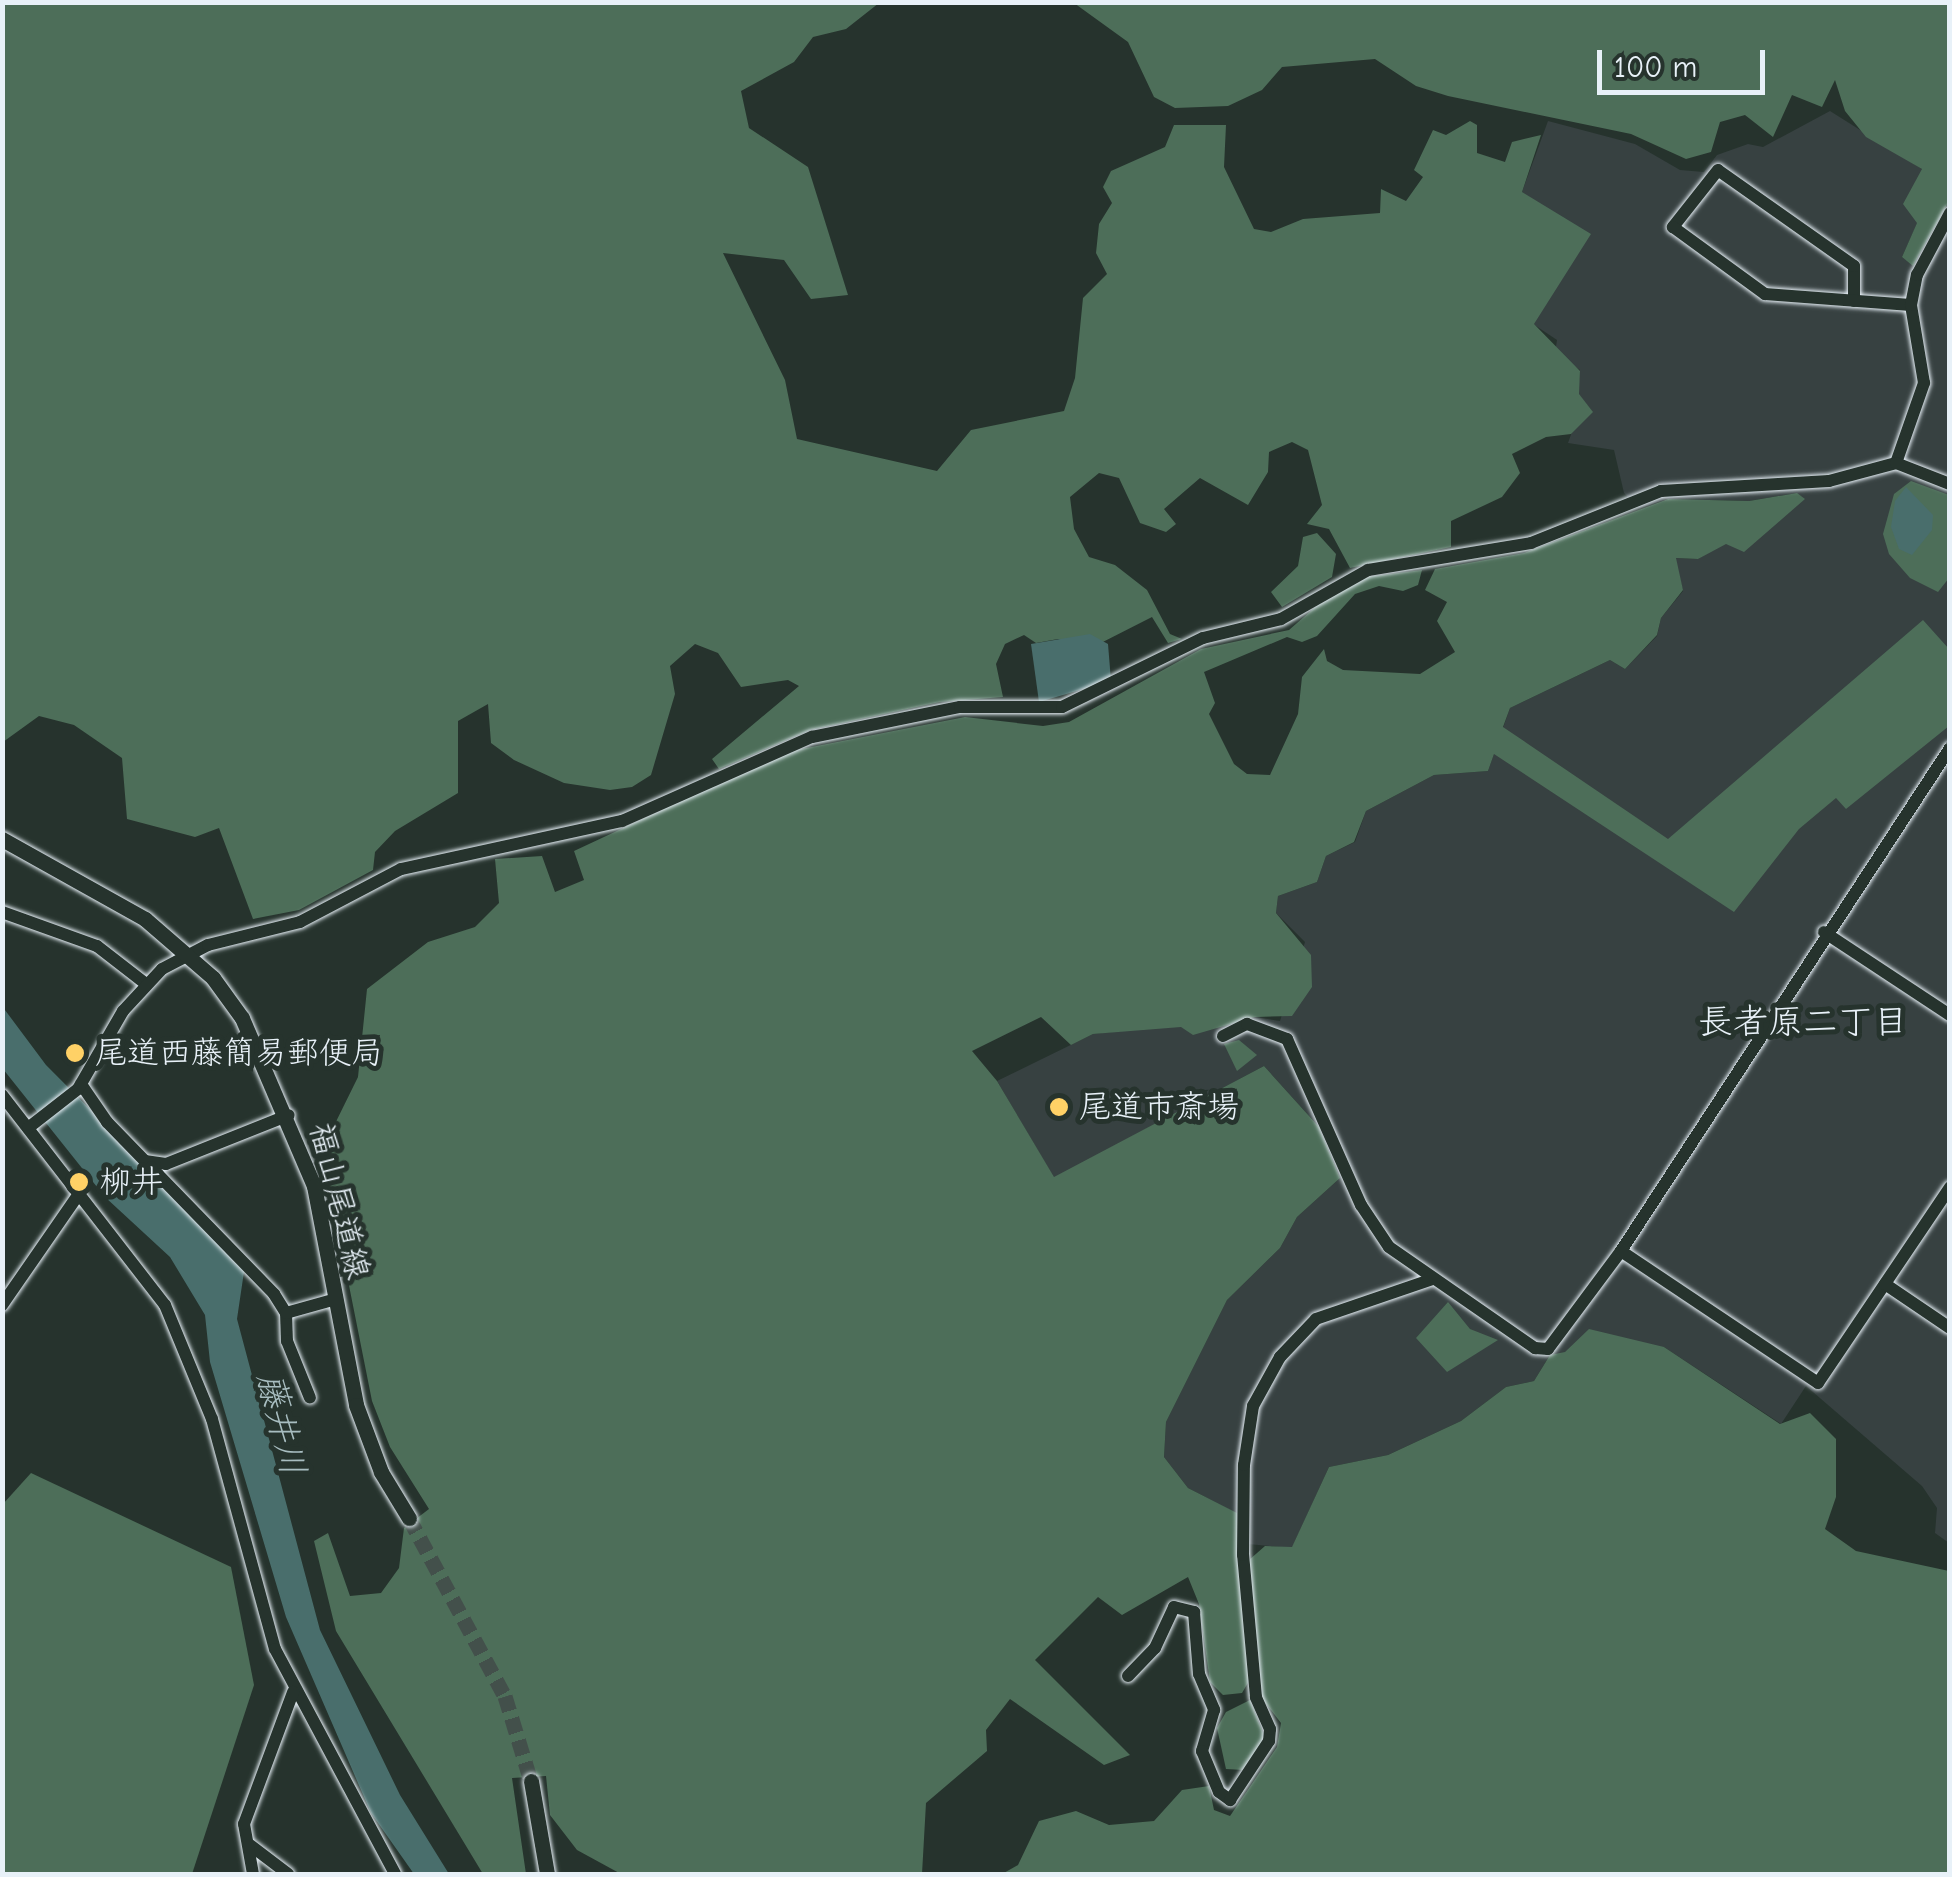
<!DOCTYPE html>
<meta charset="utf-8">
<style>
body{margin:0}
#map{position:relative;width:1952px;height:1877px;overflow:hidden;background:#26332d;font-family:"Comic Neue","Klee One",sans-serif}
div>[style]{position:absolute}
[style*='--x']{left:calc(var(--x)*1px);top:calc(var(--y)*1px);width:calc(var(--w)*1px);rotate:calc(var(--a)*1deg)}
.built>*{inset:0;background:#374141}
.green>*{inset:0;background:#4d6e59}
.water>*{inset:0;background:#496e6c}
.major-tunnel>*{height:15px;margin-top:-7.5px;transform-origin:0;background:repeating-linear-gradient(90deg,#43504b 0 15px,transparent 0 23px)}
.roads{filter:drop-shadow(0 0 2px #e8f1f8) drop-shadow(0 0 2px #e8f1f8)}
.minor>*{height:12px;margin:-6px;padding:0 6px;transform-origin:6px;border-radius:6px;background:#26332d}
.major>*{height:15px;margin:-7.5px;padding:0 7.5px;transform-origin:7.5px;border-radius:7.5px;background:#26332d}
.dots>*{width:28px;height:28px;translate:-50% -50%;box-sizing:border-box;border:5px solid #26332d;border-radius:50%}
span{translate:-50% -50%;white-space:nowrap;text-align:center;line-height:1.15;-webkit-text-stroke:10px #26332d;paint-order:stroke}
.poi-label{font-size:32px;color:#e8f1f8}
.left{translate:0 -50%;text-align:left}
.street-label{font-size:32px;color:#e8f1f8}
.neighbourhood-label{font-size:35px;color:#e8f1f8}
.water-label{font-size:35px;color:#a8bdc0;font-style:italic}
.frame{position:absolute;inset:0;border:5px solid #e8f1f8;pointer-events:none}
.scale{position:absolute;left:1597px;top:50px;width:168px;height:45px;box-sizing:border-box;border:5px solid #e8f1f8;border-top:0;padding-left:12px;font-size:30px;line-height:35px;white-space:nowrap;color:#e8f1f8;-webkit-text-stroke:8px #26332d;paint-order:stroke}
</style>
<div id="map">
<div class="built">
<div style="clip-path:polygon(1830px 111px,1922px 169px,1917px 224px,1902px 257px,1913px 265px,1950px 201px,1949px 1543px,1935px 1533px,1937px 1508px,1922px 1486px,1806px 1386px,1781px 1424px,1664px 1347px,1550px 1355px,1534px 1381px,1506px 1387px,1461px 1421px,1388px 1455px,1329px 1467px,1292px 1548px,1237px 1543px,1236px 1513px,1188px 1488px,1164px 1457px,1166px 1422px,1227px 1300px,1280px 1248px,1297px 1217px,1340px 1178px,1319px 1127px,1264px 1066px,1054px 1178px,997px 1081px,1093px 1034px,1255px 1017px,1280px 1021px,1305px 942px,1276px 913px,1278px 896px,1317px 882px,1326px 856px,1355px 842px,1366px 811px,1434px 775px,1488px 771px,1510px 708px,1610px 660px,1625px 669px,1657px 636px,1661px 618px,1683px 591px,1675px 558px,1698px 559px,1797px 493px,1749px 501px,1668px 499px,1639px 508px,1624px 493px,1614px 450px,1568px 443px,1574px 426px,1592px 411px,1578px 394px,1580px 370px,1555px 353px,1557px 340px,1533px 324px,1544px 302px,1522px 192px,1548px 121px,1635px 144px,1680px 170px,1704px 172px,1717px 155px,1748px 144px,1763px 147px)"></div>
</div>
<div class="green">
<div style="clip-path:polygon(3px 3px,879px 3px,846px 29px,813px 37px,794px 62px,741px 91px,749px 128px,808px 167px,848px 295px,811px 299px,784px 260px,723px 253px,785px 380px,797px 439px,937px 471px,971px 430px,1064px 411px,1075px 378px,1083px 298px,1107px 274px,1096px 253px,1099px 224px,1112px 203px,1103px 187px,1111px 171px,1165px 147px,1174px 125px,1226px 125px,1224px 167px,1254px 229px,1271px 232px,1303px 219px,1380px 213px,1381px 189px,1406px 201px,1423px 177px,1414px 170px,1433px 130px,1446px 135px,1470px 121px,1477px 125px,1477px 153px,1505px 162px,1512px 142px,1541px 135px,1522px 192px,1591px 234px,1534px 324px,1580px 371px,1579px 394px,1593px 412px,1571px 434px,1546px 437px,1512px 454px,1520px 473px,1502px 497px,1451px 521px,1451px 547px,1350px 568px,1329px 529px,1307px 524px,1322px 505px,1308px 450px,1292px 442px,1269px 452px,1268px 472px,1248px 505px,1200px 478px,1164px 509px,1176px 524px,1166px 532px,1140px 523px,1119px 478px,1099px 473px,1070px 497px,1074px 529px,1089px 557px,1115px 565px,1147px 590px,1170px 634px,1182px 639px,1168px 643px,1152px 617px,1091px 648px,1058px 639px,1036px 643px,1024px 635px,1005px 644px,996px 664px,1003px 697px,940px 702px,810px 730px,719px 769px,712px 759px,799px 686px,788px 680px,741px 687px,718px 653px,695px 644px,670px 666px,675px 694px,651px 775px,632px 787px,610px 790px,564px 783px,514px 760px,491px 743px,488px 704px,458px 721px,458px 793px,395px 831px,375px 852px,373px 870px,299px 910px,253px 919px,219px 828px,195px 837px,127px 819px,122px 758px,74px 725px,39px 716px,3px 742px)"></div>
<div style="clip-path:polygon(1074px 3px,1949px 3px,1949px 201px,1913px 266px,1902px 257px,1917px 223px,1903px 204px,1922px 169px,1866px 137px,1845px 111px,1835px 80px,1822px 107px,1792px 95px,1773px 137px,1745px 115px,1720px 122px,1711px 152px,1686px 159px,1631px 134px,1448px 96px,1416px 86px,1375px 59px,1282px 67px,1262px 90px,1228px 106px,1175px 108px,1154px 97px,1128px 42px)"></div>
<div style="clip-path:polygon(1911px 481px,1949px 495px,1949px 578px,1938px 592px,1910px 578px,1889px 554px,1883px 534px,1894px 494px)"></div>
<div style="clip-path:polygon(1797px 493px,1805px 499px,1744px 552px,1726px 544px,1698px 559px,1676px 558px,1683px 590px,1661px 618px,1657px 635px,1625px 669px,1610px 660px,1510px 708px,1503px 727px,1668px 839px,1923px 620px,1949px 649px,1949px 726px,1846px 809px,1836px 798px,1799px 829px,1734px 912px,1494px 754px,1488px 771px,1434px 775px,1366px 811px,1354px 842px,1326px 856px,1317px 882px,1278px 896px,1276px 913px,1311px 955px,1312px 987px,1292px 1016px,1255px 1017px,1193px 1035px,1181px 1027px,1093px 1034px,1071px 1045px,1041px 1017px,972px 1051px,997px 1081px,1054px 1177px,1264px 1066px,1319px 1127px,1340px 1178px,1297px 1217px,1280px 1248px,1227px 1300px,1166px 1422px,1164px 1457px,1188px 1488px,1237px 1513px,1252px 1676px,1242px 1693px,1223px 1695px,1210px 1682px,1199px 1604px,1188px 1577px,1122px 1615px,1098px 1597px,1035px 1660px,1130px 1755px,1104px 1765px,1010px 1699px,986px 1730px,987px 1751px,926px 1803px,922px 1874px,621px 1874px,577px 1850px,550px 1815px,546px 1776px,512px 1778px,526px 1874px,483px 1874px,336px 1631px,314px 1541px,328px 1533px,350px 1596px,381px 1593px,399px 1568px,404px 1528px,429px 1509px,390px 1447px,372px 1401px,322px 1150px,358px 1077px,367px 989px,428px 942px,475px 927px,499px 903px,495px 859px,542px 856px,555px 892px,584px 880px,574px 851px,786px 752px,965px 717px,1043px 726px,1069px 722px,1201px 649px,1289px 630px,1328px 596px,1366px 577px,1422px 570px,1418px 585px,1403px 591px,1379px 586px,1355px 594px,1317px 636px,1302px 642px,1287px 637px,1204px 672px,1215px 703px,1209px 714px,1234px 764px,1247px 774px,1270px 775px,1298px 714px,1302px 677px,1324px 649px,1327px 661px,1343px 670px,1420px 674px,1455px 652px,1437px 621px,1447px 602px,1425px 590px,1435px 569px,1524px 553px,1668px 499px,1749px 501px)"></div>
<div style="clip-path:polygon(1317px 533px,1336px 554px,1332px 577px,1282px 607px,1271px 592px,1298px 566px,1303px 537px)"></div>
<div style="clip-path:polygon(1239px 1040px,1257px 1055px,1237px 1071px,1224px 1044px)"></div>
<div style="clip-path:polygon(1448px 1302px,1470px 1329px,1498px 1340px,1447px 1372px,1416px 1338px)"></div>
<div style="clip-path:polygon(1589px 1329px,1664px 1347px,1780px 1424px,1810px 1413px,1836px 1439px,1836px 1497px,1825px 1529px,1856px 1551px,1949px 1571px,1949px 1874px,1002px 1874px,1018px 1865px,1039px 1821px,1076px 1811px,1109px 1825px,1154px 1821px,1182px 1790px,1209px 1786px,1214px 1810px,1230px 1816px,1277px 1747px,1281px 1723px,1260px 1696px,1249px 1560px,1265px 1546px,1292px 1547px,1329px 1467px,1388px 1455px,1461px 1421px,1506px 1387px,1534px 1381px,1550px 1355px,1565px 1352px)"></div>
<div style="clip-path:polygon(31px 1473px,231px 1567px,254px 1685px,192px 1874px,3px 1874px,3px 1504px)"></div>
<div style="clip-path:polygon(1250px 1700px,1265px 1738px,1244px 1770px,1226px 1769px,1217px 1728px,1226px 1712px)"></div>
</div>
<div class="water">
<div style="clip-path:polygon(1906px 487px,1933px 515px,1932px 530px,1912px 555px,1899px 549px,1891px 527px,1895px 501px)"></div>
<div style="clip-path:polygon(1090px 634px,1108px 644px,1111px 681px,1039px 702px,1031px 644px)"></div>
<div style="clip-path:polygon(2px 1006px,46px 1065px,245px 1265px,237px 1319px,320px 1630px,400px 1795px,449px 1874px,414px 1874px,371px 1813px,286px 1617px,210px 1362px,205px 1315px,170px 1257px,105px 1197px,3px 1069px)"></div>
</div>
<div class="major-tunnel">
<div style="--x:409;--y:1518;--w:202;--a:61.7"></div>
<div style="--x:505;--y:1696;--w:89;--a:73"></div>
</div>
<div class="roads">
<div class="minor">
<div style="--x:1854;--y:301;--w:35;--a:-90"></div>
<div style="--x:1854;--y:266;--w:166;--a:-144.8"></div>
<div style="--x:1718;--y:170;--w:73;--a:128.3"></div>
<div style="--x:1673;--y:227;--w:114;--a:36.1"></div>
<div style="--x:1765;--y:294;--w:146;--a:4.3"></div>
<div style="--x:1896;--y:463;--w:85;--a:-70.7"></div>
<div style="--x:1924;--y:383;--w:79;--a:-99.5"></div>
<div style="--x:1911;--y:305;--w:31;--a:-79"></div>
<div style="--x:1917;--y:275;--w:70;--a:-62"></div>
<div style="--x:2;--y:912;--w:101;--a:19.7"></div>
<div style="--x:97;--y:946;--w:62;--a:37.8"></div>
<div style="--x:1824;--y:932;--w:151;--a:33.4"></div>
<div style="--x:1223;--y:1036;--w:27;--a:-27"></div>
<div style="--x:1247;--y:1024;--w:43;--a:20.6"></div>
<div style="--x:1287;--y:1039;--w:182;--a:66"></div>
<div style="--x:1361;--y:1205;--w:50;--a:56.3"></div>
<div style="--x:1389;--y:1247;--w:178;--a:34.7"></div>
<div style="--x:1535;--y:1348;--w:13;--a:4"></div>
<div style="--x:1548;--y:1349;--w:122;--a:-53.3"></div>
<div style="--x:1621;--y:1251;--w:601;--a:-56.81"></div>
<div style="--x:81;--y:1084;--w:46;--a:55.6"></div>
<div style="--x:107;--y:1122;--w:240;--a:45.8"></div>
<div style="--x:274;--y:1294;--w:22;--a:58"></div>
<div style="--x:286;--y:1313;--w:28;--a:88"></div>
<div style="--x:287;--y:1341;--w:61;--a:68"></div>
<div style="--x:2;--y:1095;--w:266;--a:52.2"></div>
<div style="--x:165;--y:1305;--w:123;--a:67.6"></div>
<div style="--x:212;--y:1419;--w:238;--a:74.7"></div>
<div style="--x:275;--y:1649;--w:255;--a:61.9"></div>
<div style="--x:28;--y:1128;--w:63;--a:-38"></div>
<div style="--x:78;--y:1089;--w:90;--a:-60"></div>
<div style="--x:123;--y:1011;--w:57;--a:-47.1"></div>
<div style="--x:162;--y:969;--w:52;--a:-27.6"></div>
<div style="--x:208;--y:945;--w:95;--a:-14"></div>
<div style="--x:300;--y:922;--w:114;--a:-27.7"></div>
<div style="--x:401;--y:869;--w:226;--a:-12.3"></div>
<div style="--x:622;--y:821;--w:208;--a:-23.9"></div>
<div style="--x:812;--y:737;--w:151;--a:-11.5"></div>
<div style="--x:960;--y:707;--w:102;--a:0"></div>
<div style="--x:1062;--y:707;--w:157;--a:-26.1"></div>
<div style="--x:1203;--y:638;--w:80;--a:-13.7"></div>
<div style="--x:1281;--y:619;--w:100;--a:-29.4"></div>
<div style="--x:1368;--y:570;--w:165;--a:-9.4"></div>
<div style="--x:1531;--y:543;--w:140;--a:-21.8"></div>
<div style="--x:1661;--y:491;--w:168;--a:-3.4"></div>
<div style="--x:1829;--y:481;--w:69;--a:-15"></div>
<div style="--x:1896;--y:463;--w:58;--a:21.3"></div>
<div style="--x:145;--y:1161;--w:21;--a:8"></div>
<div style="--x:166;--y:1164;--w:132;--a:-21.7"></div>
<div style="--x:1621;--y:1251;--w:237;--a:33.8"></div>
<div style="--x:1818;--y:1383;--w:236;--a:-56"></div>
<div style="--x:1885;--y:1284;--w:78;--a:34.1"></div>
<div style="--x:2;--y:1305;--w:135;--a:-55.3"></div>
<div style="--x:286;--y:1313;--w:52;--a:-15.6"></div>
<div style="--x:1128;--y:1676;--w:39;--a:-46"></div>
<div style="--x:1155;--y:1648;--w:45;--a:-65.1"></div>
<div style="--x:1174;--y:1607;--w:21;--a:14"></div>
<div style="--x:1194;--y:1612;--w:62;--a:85.4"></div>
<div style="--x:1199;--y:1674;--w:39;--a:67"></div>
<div style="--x:1214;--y:1710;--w:43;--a:106.3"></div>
<div style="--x:1202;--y:1751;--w:44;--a:67.5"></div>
<div style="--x:1219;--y:1792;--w:14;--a:36"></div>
<div style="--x:1230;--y:1800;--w:71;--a:-56.5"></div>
<div style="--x:1269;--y:1741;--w:12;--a:-85"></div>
<div style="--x:1270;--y:1729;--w:35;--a:-114"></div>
<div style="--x:1256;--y:1697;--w:143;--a:-95.2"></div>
<div style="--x:1243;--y:1555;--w:90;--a:-89.4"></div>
<div style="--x:1244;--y:1465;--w:60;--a:-81.3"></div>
<div style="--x:1253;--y:1406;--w:56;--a:-61.1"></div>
<div style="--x:1280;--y:1357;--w:52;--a:-46.5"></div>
<div style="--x:1316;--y:1319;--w:124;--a:-18.9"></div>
<div style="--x:250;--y:1845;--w:48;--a:37.3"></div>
<div style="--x:253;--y:1874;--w:51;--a:-100.2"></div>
<div style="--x:244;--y:1824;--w:141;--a:-69.6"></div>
</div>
<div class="major">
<div style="--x:2;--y:839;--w:164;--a:29.2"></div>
<div style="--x:145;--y:919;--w:90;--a:40.9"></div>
<div style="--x:213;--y:978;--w:49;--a:54.1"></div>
<div style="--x:242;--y:1018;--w:183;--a:66.8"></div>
<div style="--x:314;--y:1186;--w:223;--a:79.1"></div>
<div style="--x:356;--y:1405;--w:72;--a:69.5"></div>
<div style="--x:381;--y:1472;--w:54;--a:58.7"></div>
<div style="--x:531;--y:1781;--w:94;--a:80.2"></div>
</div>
</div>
<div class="dots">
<div style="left:75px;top:1053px;background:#ffd166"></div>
<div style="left:1059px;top:1107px;background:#ffd166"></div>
<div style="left:79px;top:1182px;background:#ffd166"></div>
</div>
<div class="poi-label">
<span class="left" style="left:95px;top:1053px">尾道西藤簡易郵便局</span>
<span class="left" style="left:1079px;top:1107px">尾道市斎場</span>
<span class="left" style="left:99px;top:1182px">柳井</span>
</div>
<div class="street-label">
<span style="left:339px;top:1201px;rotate:76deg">福山尾道線</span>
</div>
<div class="neighbourhood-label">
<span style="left:1803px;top:1022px">長者原二丁目</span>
</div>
<div class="water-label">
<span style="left:281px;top:1424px;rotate:76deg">藤井川</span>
</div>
<div class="frame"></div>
<div class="scale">100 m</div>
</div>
